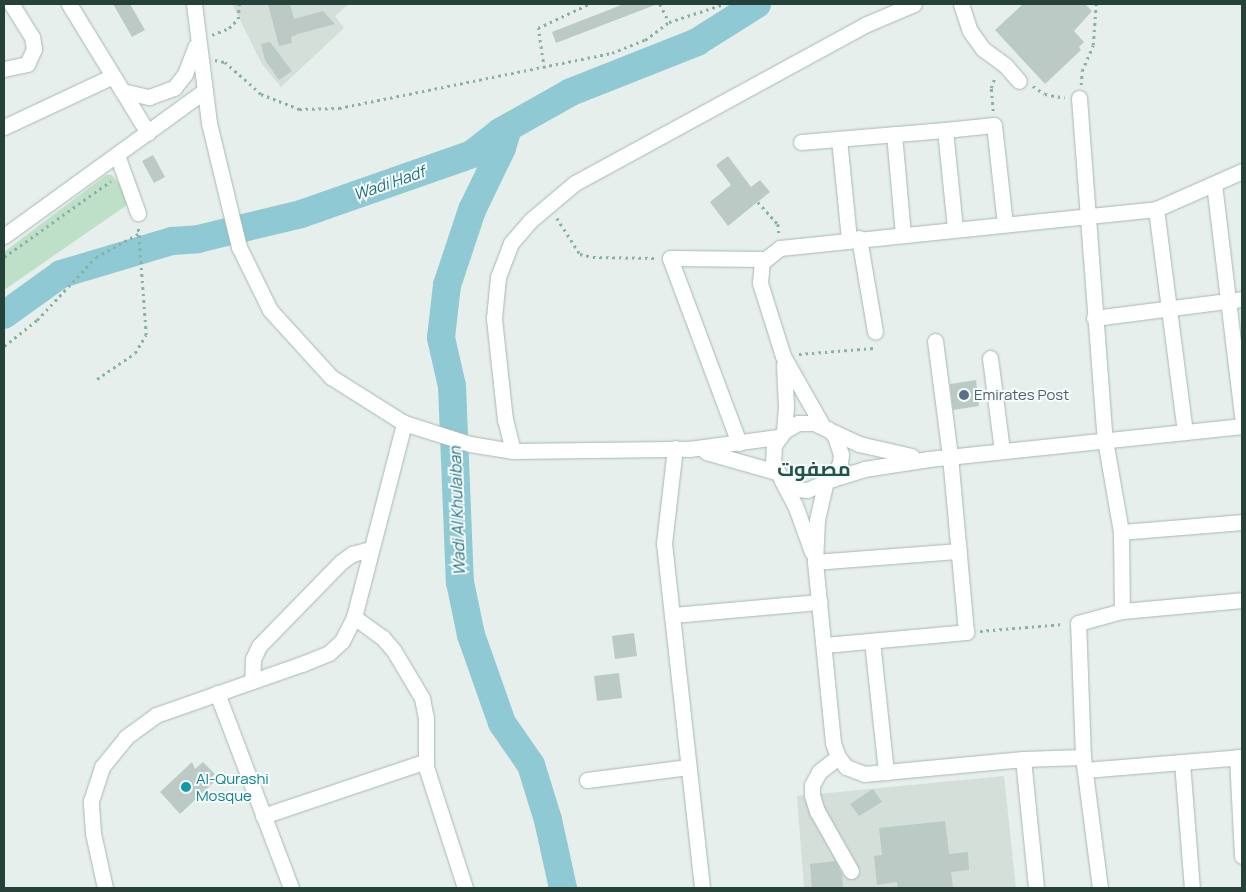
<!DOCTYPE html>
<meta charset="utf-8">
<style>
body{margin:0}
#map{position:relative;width:1246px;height:892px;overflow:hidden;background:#e6efeb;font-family:Manrope,Cairo,sans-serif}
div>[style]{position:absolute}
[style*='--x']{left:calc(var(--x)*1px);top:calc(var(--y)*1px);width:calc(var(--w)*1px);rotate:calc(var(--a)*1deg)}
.built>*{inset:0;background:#d4dfda}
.green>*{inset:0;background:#bfe0c8}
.river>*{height:28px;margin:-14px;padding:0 14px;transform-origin:14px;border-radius:14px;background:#8ec9d4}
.building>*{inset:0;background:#bbcac4}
.path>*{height:2.5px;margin-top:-1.25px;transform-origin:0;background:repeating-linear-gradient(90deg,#86b3a5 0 2.5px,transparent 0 6.5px)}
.roads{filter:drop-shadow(0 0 1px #a8b8b2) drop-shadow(0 0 1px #a8b8b2)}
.minor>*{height:15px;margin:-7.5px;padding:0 7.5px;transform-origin:7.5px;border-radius:7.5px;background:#fff}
.dots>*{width:14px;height:14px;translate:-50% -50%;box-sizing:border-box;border:2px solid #f7fbf9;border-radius:50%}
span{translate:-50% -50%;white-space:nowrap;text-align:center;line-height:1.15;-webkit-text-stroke:4px #f7fbf9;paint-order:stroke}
.service-label{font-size:15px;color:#4e5e75}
.left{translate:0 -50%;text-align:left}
.culture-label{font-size:15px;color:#0d838f}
.water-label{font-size:16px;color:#1c6f80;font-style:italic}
.district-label{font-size:20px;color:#1f5548;font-weight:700}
.frame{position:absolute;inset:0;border:5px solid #24423a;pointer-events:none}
</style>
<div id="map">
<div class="built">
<div style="clip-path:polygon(232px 4px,349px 4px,335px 16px,344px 28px,281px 87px,262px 64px)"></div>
<div style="clip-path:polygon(1004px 776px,1016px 888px,804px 888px,797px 796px)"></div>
</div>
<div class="green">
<div style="clip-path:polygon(106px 175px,112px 175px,121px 186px,127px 205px,4px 290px,4px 252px)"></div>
</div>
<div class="river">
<div style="--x:508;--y:128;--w:21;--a:107"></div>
<div style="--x:502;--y:148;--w:69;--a:115.8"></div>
<div style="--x:472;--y:210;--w:79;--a:108.4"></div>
<div style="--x:447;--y:285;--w:53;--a:96.5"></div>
<div style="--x:441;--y:338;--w:49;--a:77.1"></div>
<div style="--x:452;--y:386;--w:196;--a:87.7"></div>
<div style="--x:460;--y:582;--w:54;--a:78.3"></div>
<div style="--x:471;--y:635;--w:93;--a:70.6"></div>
<div style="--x:502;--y:723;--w:51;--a:55.4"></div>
<div style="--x:531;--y:765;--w:58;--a:72.8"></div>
<div style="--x:548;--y:820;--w:70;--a:77.6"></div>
<div style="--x:4;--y:315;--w:70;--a:-35.7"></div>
<div style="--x:61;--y:274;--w:116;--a:-16.6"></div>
<div style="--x:172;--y:241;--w:26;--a:-4"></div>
<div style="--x:198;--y:239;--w:106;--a:-13.6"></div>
<div style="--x:301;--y:214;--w:181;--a:-19.3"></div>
<div style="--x:472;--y:154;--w:36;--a:-38"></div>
<div style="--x:500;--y:132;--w:81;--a:-29.4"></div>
<div style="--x:571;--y:92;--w:136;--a:-21.6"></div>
<div style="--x:697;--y:42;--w:71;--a:-32.3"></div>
</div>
<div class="building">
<div style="clip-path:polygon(113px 4px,130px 4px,145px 30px,132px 37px)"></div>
<div style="clip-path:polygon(268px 4px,290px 4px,294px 19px,323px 11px,335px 24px,298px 34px,291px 37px,292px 43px,279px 46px)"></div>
<div style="clip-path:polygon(624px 4px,655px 5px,556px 43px,552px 32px)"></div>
<div style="clip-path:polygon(1023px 4px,1085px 4px,1092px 11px,1074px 31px,1084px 42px,1079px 47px,1081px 50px,1045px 84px,995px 30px)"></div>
<div style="clip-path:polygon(270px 42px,292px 71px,279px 80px,265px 60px,261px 44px)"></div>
<div style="clip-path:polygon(153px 155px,165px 177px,154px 183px,142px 161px)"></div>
<div style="clip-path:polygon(728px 156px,751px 187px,760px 180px,770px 192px,728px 226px,710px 202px,731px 185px,716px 165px)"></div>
<div style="clip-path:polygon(976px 380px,979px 406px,953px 410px,950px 384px)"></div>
<div style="clip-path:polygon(634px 633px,637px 656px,615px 659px,612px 636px)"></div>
<div style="clip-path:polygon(619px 673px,622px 698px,597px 701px,594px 676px)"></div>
<div style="clip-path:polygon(192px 762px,195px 769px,203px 762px,215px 774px,209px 779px,213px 783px,180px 814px,160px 792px)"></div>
<div style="clip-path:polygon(873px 789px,882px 802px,859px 816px,850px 804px)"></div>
<div style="clip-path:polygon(945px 821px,949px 854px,968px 852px,969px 870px,951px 872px,953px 888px,897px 888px,897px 882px,877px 885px,874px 856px,882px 855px,879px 828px)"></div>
<div style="clip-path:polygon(835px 861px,842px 874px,843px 888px,812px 888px,810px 864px)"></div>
</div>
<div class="path">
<div style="--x:660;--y:4;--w:20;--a:63"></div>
<div style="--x:212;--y:35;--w:18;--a:-22"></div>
<div style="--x:229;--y:28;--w:13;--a:-45"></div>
<div style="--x:238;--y:19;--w:15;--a:-86"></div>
<div style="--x:215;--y:60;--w:10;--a:11"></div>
<div style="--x:225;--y:62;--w:48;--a:41.6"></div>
<div style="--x:261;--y:94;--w:41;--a:21.5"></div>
<div style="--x:299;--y:109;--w:40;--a:-1.4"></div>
<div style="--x:339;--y:108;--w:278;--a:-11.4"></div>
<div style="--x:612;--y:53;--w:35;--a:-22"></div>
<div style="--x:645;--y:40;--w:30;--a:-37"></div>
<div style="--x:669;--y:22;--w:58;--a:-18.1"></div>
<div style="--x:544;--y:68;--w:40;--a:-98.5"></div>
<div style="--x:538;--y:28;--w:56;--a:-25.2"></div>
<div style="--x:1081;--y:85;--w:14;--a:-86"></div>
<div style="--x:1082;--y:71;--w:28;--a:-67"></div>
<div style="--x:1093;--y:45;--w:41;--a:-85.8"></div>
<div style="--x:1033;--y:86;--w:14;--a:34"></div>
<div style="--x:1045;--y:94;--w:20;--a:11"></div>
<div style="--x:993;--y:111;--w:23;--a:-95"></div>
<div style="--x:991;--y:88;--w:12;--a:-70"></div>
<div style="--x:758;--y:202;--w:30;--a:48"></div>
<div style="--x:778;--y:224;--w:10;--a:84"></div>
<div style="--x:557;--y:218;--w:43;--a:57.4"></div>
<div style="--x:580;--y:254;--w:13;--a:13"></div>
<div style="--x:593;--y:257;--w:64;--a:0.9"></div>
<div style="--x:4;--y:257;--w:131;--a:-35.4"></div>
<div style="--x:4;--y:346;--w:42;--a:-38.2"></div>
<div style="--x:37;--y:320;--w:86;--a:-46.9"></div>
<div style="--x:96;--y:257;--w:48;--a:-28.7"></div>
<div style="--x:799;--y:354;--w:75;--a:-4.6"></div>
<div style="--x:97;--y:379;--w:46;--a:-34.4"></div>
<div style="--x:135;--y:353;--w:21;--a:-59"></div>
<div style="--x:146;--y:335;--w:109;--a:-94.2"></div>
<div style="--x:980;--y:631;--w:84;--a:-4.8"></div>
</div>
<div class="roads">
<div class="minor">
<div style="--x:69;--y:4;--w:151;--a:58.5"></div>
<div style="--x:194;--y:4;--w:120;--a:82.8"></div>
<div style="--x:209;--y:123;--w:128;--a:76.4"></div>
<div style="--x:239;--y:247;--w:70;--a:63.8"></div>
<div style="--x:270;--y:310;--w:91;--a:47.7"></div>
<div style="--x:331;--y:377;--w:86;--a:32.2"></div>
<div style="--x:404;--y:423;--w:69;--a:17.7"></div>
<div style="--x:470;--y:444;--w:44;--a:9.2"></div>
<div style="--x:513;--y:451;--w:176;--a:-0.7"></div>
<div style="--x:689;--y:449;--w:90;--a:-7.7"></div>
<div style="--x:961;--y:4;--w:28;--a:72"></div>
<div style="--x:970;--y:31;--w:22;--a:54"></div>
<div style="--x:983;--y:49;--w:27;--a:36"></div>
<div style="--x:1005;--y:65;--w:21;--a:49"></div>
<div style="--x:4;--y:69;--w:24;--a:-12"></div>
<div style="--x:27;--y:64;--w:17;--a:-65"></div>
<div style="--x:34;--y:49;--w:12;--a:-99"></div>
<div style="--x:32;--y:37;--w:39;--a:-122"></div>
<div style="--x:122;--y:91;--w:28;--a:13"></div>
<div style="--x:149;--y:97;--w:27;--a:-20"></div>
<div style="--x:174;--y:88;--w:18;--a:-52"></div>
<div style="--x:185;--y:74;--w:30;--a:-69"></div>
<div style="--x:1079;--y:98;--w:343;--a:85.7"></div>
<div style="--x:1105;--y:440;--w:93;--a:80.1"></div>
<div style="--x:1121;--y:532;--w:79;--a:89.3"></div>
<div style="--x:4;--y:127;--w:120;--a:-25.1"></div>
<div style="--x:945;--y:130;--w:49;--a:-5.8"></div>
<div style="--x:994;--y:125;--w:100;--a:83.7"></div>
<div style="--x:894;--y:134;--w:100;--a:84.9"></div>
<div style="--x:839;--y:139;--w:100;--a:84.3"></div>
<div style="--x:801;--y:142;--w:144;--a:-4.8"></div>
<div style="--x:945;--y:130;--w:100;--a:84.2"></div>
<div style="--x:117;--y:155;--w:62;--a:70.1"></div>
<div style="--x:1214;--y:184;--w:235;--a:83.1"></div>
<div style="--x:1156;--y:209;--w:225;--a:82.6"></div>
<div style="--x:4;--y:236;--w:247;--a:-35.9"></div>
<div style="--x:859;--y:238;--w:95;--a:80.3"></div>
<div style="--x:1094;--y:318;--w:149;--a:-7.3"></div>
<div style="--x:990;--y:358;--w:93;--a:82.6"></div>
<div style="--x:822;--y:425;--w:79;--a:-119.5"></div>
<div style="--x:783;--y:356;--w:77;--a:-107.5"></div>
<div style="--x:760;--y:283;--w:21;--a:-85"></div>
<div style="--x:762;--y:262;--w:23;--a:-38"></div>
<div style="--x:780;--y:248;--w:378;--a:-5.9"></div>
<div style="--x:1156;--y:209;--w:94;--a:-23.8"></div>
<div style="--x:828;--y:429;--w:10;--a:45"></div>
<div style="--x:835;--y:436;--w:19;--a:72"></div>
<div style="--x:841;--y:454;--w:9;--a:96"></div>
<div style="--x:840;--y:463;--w:18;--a:117"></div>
<div style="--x:832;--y:479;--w:27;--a:156"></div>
<div style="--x:807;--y:490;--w:10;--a:-174"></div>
<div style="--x:797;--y:489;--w:17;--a:-149"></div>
<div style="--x:782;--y:480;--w:19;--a:-118"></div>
<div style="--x:773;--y:463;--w:18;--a:-87"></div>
<div style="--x:774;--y:445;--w:17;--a:-54"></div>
<div style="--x:784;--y:431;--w:16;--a:-30"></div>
<div style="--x:798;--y:423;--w:16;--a:0"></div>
<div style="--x:814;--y:423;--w:50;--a:25"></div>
<div style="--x:859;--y:444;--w:54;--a:12.8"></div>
<div style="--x:784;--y:431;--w:25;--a:-85"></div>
<div style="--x:786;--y:406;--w:41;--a:-92.8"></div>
<div style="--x:739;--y:443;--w:197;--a:-110.5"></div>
<div style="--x:670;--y:258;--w:96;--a:0.6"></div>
<div style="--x:675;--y:448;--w:96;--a:96.6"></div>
<div style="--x:664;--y:543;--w:347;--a:83.7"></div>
<div style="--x:513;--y:451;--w:32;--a:-104"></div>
<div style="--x:505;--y:420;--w:103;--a:-96.2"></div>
<div style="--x:494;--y:318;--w:41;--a:-84.4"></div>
<div style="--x:498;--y:277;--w:36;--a:-69"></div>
<div style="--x:511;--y:243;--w:30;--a:-49"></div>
<div style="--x:531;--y:220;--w:57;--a:-40.1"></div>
<div style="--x:575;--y:183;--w:332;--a:-28.6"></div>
<div style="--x:867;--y:24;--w:51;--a:-23.1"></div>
<div style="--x:706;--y:452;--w:73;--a:15.9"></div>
<div style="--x:832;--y:479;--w:34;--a:-17"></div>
<div style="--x:864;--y:469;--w:66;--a:-8.7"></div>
<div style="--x:929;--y:459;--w:315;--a:-6"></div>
<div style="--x:782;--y:481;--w:27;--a:62"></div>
<div style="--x:795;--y:505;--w:50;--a:70.1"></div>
<div style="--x:825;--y:485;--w:36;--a:103"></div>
<div style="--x:817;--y:520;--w:42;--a:92.7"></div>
<div style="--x:815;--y:562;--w:182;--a:84.3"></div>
<div style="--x:833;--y:743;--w:15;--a:70"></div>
<div style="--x:838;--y:757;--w:13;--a:51"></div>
<div style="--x:846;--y:767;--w:19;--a:21"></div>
<div style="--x:864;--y:774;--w:160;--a:-5.4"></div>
<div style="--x:1023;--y:759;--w:130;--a:84.2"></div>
<div style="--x:1121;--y:532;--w:121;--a:-4.7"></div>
<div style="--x:815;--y:562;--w:144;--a:-4.4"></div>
<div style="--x:672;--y:615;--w:148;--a:-5.1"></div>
<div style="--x:354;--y:617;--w:34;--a:36"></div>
<div style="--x:382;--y:637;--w:18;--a:49"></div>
<div style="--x:394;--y:651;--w:55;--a:59.2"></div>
<div style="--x:422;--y:698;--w:20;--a:79"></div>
<div style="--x:426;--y:718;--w:49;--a:90"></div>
<div style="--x:426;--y:767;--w:127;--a:72.1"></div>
<div style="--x:872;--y:641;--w:132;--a:83.9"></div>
<div style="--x:824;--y:645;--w:143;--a:-5.2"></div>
<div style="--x:966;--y:632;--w:177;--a:-95.2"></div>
<div style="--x:950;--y:456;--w:116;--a:-97.4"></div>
<div style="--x:252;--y:681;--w:22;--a:-87"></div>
<div style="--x:253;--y:659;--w:14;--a:-65"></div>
<div style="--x:259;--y:646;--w:117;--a:-45.7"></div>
<div style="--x:341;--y:562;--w:14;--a:-36"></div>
<div style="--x:352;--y:554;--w:20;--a:-15"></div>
<div style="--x:217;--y:693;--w:209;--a:69.2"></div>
<div style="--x:838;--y:757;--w:24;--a:142"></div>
<div style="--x:819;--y:772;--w:15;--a:118"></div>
<div style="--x:812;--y:785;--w:10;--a:90"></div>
<div style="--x:812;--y:795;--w:17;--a:73"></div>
<div style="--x:817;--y:811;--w:69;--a:60.5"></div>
<div style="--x:1237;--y:757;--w:99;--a:87.1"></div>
<div style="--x:1023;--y:759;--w:60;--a:-1.9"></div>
<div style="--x:1182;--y:762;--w:126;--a:85.5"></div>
<div style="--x:1085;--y:770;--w:158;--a:-4.7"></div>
<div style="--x:587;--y:780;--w:102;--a:-7.3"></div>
<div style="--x:263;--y:816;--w:172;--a:-18.6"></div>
<div style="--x:105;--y:888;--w:56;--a:-102.3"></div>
<div style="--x:93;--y:833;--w:32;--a:-94"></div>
<div style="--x:91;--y:801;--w:36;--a:-72"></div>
<div style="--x:102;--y:767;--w:38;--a:-51"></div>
<div style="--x:126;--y:737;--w:37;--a:-36"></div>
<div style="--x:156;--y:715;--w:155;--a:-19.3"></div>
<div style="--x:302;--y:664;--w:29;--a:-22"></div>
<div style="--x:329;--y:653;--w:18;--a:-43"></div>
<div style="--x:342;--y:641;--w:27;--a:-63"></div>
<div style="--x:354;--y:617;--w:200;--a:-75.5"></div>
<div style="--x:1100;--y:888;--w:132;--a:-97.4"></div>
<div style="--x:1083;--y:757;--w:134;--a:-92.1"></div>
<div style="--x:1078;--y:623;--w:46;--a:-15.3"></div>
<div style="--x:1122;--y:611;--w:121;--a:-5.2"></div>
</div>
</div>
<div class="dots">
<div style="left:964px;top:395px;background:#5c6f8a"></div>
<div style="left:186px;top:787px;background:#0f9aa8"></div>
</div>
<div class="service-label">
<span class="left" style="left:974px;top:395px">Emirates Post</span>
</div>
<div class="culture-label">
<span class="left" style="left:196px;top:787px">Al-Qurashi<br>Mosque</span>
</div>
<div class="water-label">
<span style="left:389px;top:183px;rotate:-19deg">Wadi Hadf</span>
<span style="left:457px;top:511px;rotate:-92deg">Wadi Al Khulaiban</span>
</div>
<div class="district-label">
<span style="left:814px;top:468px">مصفوت</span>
</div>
<div class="frame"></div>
</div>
